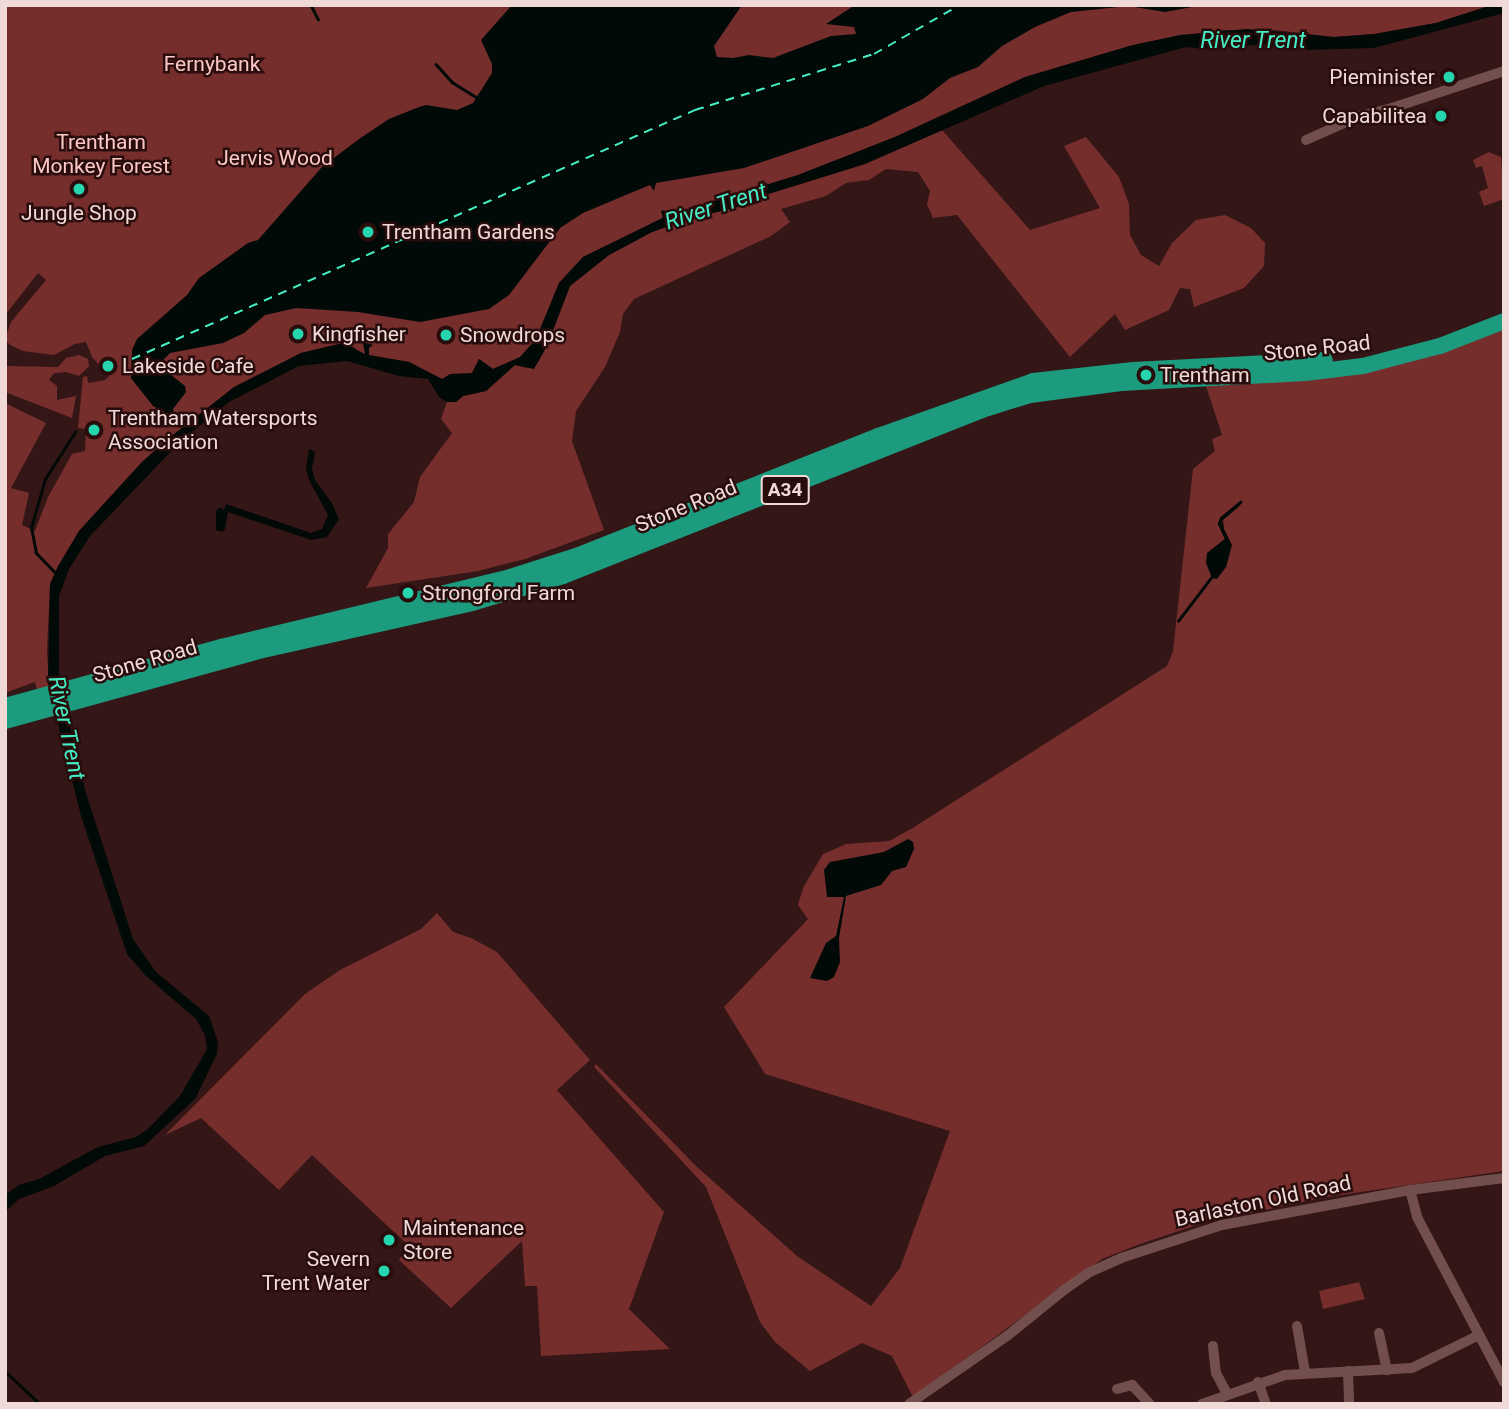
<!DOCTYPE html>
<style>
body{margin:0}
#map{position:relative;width:1509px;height:1409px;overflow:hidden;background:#331615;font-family:Roboto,sans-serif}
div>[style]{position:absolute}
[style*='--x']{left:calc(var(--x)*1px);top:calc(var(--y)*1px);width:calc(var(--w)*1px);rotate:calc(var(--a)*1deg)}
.green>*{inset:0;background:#762e2d}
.water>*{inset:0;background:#010a07}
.stream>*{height:2.5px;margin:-1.25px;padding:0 1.25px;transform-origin:1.25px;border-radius:1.25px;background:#010a07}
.ferry>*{height:2px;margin-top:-1px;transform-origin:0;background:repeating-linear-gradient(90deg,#44edc4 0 9px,transparent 0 16px)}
.minor>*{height:10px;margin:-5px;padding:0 5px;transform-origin:5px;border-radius:5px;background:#724f4d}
.highway>*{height:16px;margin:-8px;padding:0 8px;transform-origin:8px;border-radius:8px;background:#1c9b7f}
.dots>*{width:19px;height:19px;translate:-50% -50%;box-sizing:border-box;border:4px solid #290d0c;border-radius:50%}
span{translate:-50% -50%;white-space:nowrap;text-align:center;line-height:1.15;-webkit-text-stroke:5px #290d0c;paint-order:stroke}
.shield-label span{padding:2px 5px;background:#290d0c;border:2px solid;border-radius:5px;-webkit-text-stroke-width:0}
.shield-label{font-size:19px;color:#efdad8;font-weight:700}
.park-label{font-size:21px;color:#fbc8c4}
.poi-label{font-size:21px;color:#efdad8}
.right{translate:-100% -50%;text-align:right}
.left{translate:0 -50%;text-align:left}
.street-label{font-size:21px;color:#efdad8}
.water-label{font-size:23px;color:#44edc4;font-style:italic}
.frame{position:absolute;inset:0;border:7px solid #efdad8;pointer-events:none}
</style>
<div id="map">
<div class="green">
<div style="clip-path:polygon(5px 5px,1492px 5px,1436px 23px,1374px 34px,1334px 37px,1275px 30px,1222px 30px,1133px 45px,1025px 77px,895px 137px,798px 175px,667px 216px,664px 210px,664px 217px,583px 257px,559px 283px,536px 339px,521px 357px,493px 369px,479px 359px,472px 373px,462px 375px,455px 392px,442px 387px,442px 379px,409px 362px,362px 354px,351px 345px,343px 343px,301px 353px,208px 408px,169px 438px,142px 462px,79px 531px,50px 584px,47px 651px,49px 687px,37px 691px,35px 682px,5px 693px,5px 403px,46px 423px,11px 488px,29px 493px,22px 525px,35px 531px,48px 497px,72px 454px,85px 451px,86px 429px,78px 428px,83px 377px,87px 376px,88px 383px,105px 380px,109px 376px,108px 373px,104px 373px,103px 363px,100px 366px,92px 357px,86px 342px,75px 344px,54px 355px,23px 351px,10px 345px,5px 339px,11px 322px,46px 280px,38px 273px,6px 314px)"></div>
<div style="clip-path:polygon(942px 130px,1030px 230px,1100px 208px,1064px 146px,1086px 137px,1119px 177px,1129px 204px,1130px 235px,1141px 255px,1159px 266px,1172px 243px,1196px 220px,1225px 215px,1251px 228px,1265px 243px,1264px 266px,1244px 288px,1194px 307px,1190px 289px,1180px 288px,1169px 310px,1125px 330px,1115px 314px,1070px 357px,957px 215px,933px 218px,927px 204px,930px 191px,918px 172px,886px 169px,869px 180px,846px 183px,826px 196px,781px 209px,790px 222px,771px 236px,634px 299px,623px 314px,620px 332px,605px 367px,576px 411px,572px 441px,604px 530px,525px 559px,478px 571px,366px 588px,388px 548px,388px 534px,414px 502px,420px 477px,452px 433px,441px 419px,447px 402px,456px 402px,463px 396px,486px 391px,515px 365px,527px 368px,537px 363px,551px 336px,570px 286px,609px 255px,652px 232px,692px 218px,746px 205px,765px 195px,865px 164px)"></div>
<div style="clip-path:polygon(1489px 152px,1501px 157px,1504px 199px,1484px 206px,1479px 192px,1488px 188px,1482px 166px,1476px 168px,1473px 160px)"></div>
<div style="clip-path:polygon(1504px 327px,1504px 1171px,1327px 1197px,1203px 1223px,1140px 1244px,1102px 1259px,913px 1397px,892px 1356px,862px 1343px,810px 1371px,775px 1342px,760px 1322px,706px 1187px,594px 1067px,596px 1064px,696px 1166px,797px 1256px,871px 1306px,900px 1268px,950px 1131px,765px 1074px,724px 1007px,808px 919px,798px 905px,803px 888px,823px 854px,846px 844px,889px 841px,911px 829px,1167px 666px,1173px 651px,1193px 469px,1215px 451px,1212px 439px,1222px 435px,1206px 386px,1344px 374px)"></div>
<div style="clip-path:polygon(79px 355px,88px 359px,89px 366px,79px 376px,66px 372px,54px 373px,49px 380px,57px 386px,57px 400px,76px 396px,72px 418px,5px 392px,5px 366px,58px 367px,66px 358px)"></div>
<div style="clip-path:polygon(437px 913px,453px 932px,471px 938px,497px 952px,590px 1060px,557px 1090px,664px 1212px,629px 1309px,670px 1349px,541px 1356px,537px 1286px,525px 1286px,522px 1241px,451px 1308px,399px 1260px,409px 1246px,312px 1155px,279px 1190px,201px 1118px,165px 1135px,305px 994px,340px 970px,421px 929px)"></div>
<div style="clip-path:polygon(1359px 1282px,1365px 1299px,1323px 1309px,1319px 1291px)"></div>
</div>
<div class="water">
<div style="clip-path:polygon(512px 5px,742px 5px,714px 46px,717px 57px,733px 58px,749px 55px,773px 58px,831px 36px,856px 34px,854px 27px,826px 24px,855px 5px,1203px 5px,1165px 12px,1128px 6px,1071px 12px,1035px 27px,1002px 46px,978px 67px,950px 78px,923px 99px,868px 126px,744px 168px,656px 183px,654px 191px,650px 185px,621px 197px,583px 213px,560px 228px,509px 295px,489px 309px,420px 322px,358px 312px,296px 308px,265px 315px,244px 333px,223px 343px,170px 353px,164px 359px,165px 370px,185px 386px,186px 392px,173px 409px,175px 417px,153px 406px,131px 378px,132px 350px,137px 339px,187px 295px,199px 278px,248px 243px,258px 240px,322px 167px,359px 139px,389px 119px,419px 107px,426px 105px,457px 110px,473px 103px,492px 73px,492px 64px,481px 40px)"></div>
<div style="clip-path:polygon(1492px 5px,1504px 5px,1504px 13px,1374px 48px,1304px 50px,1267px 44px,1203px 49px,1186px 47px,1044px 86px,865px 164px,765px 195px,746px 205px,692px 218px,652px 232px,609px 255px,570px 286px,546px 348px,534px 369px,515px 365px,486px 391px,463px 396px,456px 402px,447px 402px,439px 397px,428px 379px,399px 376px,347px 361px,299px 366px,229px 402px,180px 442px,90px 536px,69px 569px,59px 596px,59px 679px,85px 790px,133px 939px,156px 972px,209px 1016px,218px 1042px,217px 1054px,195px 1099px,144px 1146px,105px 1156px,54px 1186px,19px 1199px,5px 1212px,5px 1195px,19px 1185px,39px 1179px,98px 1147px,136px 1137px,148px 1129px,180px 1096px,207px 1049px,205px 1035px,196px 1019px,145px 975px,127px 954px,81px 816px,48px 683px,50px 584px,58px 566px,79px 531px,142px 462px,169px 438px,234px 387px,301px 353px,343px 343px,365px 354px,361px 333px,364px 332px,366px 343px,373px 345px,369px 348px,369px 355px,409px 362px,442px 379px,450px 374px,472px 373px,479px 359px,493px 369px,520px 357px,536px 339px,559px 283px,583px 257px,663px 218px,661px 211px,664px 210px,667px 216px,798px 175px,895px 137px,1025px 77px,1133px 45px,1180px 35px,1247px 29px,1334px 37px,1374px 34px,1436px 23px)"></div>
<div style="clip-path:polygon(309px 449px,315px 452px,312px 469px,315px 480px,332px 503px,339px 519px,327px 537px,311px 540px,228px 512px,225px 529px,222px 532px,216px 530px,216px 511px,220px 507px,224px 510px,226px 504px,311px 533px,322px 529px,328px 515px,309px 480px,306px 468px)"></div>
<div style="clip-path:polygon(1242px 504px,1223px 520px,1224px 529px,1232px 545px,1226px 567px,1217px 579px,1212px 578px,1206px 563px,1207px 553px,1226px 538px,1221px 526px,1224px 515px)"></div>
<div style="clip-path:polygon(908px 839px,913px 842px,914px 849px,906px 867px,892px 871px,881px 885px,846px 896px,839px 938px,840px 962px,834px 977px,827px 981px,810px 978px,826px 943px,836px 936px,844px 897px,827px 897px,824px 870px,830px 862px,884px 852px)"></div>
</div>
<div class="stream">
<div style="--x:311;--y:5;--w:16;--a:63"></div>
<div style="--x:436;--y:64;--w:24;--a:48"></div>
<div style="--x:452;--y:82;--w:28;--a:32"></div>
<div style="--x:175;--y:415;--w:17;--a:45"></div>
<div style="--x:1226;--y:539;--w:17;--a:-115"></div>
<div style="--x:1219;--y:524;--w:6;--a:-72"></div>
<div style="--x:1221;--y:518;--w:25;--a:-40"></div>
<div style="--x:58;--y:576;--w:32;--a:-134"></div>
<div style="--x:36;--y:553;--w:25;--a:-101"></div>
<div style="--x:31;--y:528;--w:51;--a:-74.1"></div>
<div style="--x:45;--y:479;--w:56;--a:-57.4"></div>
<div style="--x:1178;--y:621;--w:58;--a:-52.7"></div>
<div style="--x:5;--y:1371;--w:48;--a:43.3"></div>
</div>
<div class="ferry">
<div style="--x:132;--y:359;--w:616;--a:-23.86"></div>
<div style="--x:695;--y:110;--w:188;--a:-17.4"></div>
<div style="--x:874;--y:54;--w:99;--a:-29.7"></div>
</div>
<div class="minor">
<div style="--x:1306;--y:140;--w:59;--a:-24"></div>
<div style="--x:1360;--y:116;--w:33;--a:-14"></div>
<div style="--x:1392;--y:108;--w:118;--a:-18.3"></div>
<div style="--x:1410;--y:1190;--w:28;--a:75"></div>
<div style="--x:1417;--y:1217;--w:187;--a:62.2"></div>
<div style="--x:1297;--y:1326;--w:47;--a:80.1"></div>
<div style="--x:1379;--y:1333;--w:38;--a:78"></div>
<div style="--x:1213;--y:1346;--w:27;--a:84"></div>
<div style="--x:1216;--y:1373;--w:24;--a:62"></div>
<div style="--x:1348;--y:1371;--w:33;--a:88"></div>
<div style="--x:1258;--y:1382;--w:23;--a:70"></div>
<div style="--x:1117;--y:1389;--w:16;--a:-15"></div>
<div style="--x:1132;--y:1385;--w:26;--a:47"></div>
<div style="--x:909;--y:1404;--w:119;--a:-34.8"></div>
<div style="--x:1007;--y:1336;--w:73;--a:-38.9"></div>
<div style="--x:1064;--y:1290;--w:32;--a:-35"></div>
<div style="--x:1090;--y:1272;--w:34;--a:-24"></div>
<div style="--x:1121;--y:1258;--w:106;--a:-18.1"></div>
<div style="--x:1222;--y:1225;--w:191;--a:-10.5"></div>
<div style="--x:1410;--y:1190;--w:95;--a:-7.3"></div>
<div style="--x:1202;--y:1404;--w:88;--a:-19.3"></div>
<div style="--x:1285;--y:1375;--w:127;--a:-3.2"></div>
<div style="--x:1412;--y:1368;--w:75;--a:-26.2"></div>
</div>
<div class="highway">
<div style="--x:5;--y:706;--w:224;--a:-15.3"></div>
<div style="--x:221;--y:647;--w:297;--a:-13.6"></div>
<div style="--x:510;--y:577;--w:72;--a:-17.7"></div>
<div style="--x:579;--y:555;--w:322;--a:-21.7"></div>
<div style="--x:878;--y:436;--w:164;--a:-19.5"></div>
<div style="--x:1033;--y:381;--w:101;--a:-6.3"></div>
<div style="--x:1133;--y:370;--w:192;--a:-3"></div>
<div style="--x:5;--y:721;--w:263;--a:-15.4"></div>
<div style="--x:259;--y:651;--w:218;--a:-12.7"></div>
<div style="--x:472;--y:603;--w:95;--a:-16.5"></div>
<div style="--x:563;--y:576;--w:457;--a:-21.6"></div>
<div style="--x:988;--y:408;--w:44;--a:-17.2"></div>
<div style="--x:1030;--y:395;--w:92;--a:-7.5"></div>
<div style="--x:1121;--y:383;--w:184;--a:-3.1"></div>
<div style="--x:1305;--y:373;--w:58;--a:-6.9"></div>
<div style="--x:1363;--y:366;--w:80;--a:-14.6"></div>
<div style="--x:1440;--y:346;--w:69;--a:-21.3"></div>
</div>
<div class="dots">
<div style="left:1449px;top:77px;background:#25d5ae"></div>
<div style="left:1441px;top:116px;background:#25d5ae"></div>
<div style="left:79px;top:189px;background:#25d5ae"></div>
<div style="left:368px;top:232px;background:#25d5ae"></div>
<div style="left:298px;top:334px;background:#25d5ae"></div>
<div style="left:446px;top:335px;background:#25d5ae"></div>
<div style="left:108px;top:366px;background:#25d5ae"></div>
<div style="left:1146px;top:375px;background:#25d5ae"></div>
<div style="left:94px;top:430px;background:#25d5ae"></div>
<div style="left:408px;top:593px;background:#25d5ae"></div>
<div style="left:389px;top:1240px;background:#25d5ae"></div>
<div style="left:384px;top:1271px;background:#25d5ae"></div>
</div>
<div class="shield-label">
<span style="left:785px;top:490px">A34</span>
</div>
<div class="park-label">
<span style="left:212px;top:64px">Fernybank</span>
<span style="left:101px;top:154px">Trentham<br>Monkey Forest</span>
<span style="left:275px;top:158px">Jervis Wood</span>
</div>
<div class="poi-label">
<span class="right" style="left:1435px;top:77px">Pieminister</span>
<span class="right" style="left:1427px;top:116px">Capabilitea</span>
<span style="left:79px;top:213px">Jungle Shop</span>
<span class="left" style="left:382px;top:232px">Trentham Gardens</span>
<span class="left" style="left:312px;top:334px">Kingfisher</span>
<span class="left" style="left:460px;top:335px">Snowdrops</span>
<span class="left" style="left:122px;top:366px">Lakeside Cafe</span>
<span class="left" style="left:1160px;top:375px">Trentham</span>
<span class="left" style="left:108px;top:430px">Trentham Watersports<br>Association</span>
<span class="left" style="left:422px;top:593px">Strongford Farm</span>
<span class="left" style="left:403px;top:1240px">Maintenance<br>Store</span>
<span class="right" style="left:370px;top:1271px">Severn<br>Trent Water</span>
</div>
<div class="street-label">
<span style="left:1317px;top:348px;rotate:-6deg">Stone Road</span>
<span style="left:686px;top:506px;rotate:-22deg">Stone Road</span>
<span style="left:145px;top:661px;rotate:-16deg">Stone Road</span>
<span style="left:1263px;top:1201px;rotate:-12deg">Barlaston Old Road</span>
</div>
<div class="water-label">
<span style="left:1253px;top:41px">River Trent</span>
<span style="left:716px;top:207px;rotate:-18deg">River Trent</span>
<span style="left:66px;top:728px;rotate:78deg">River Trent</span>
</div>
<div class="frame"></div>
</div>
